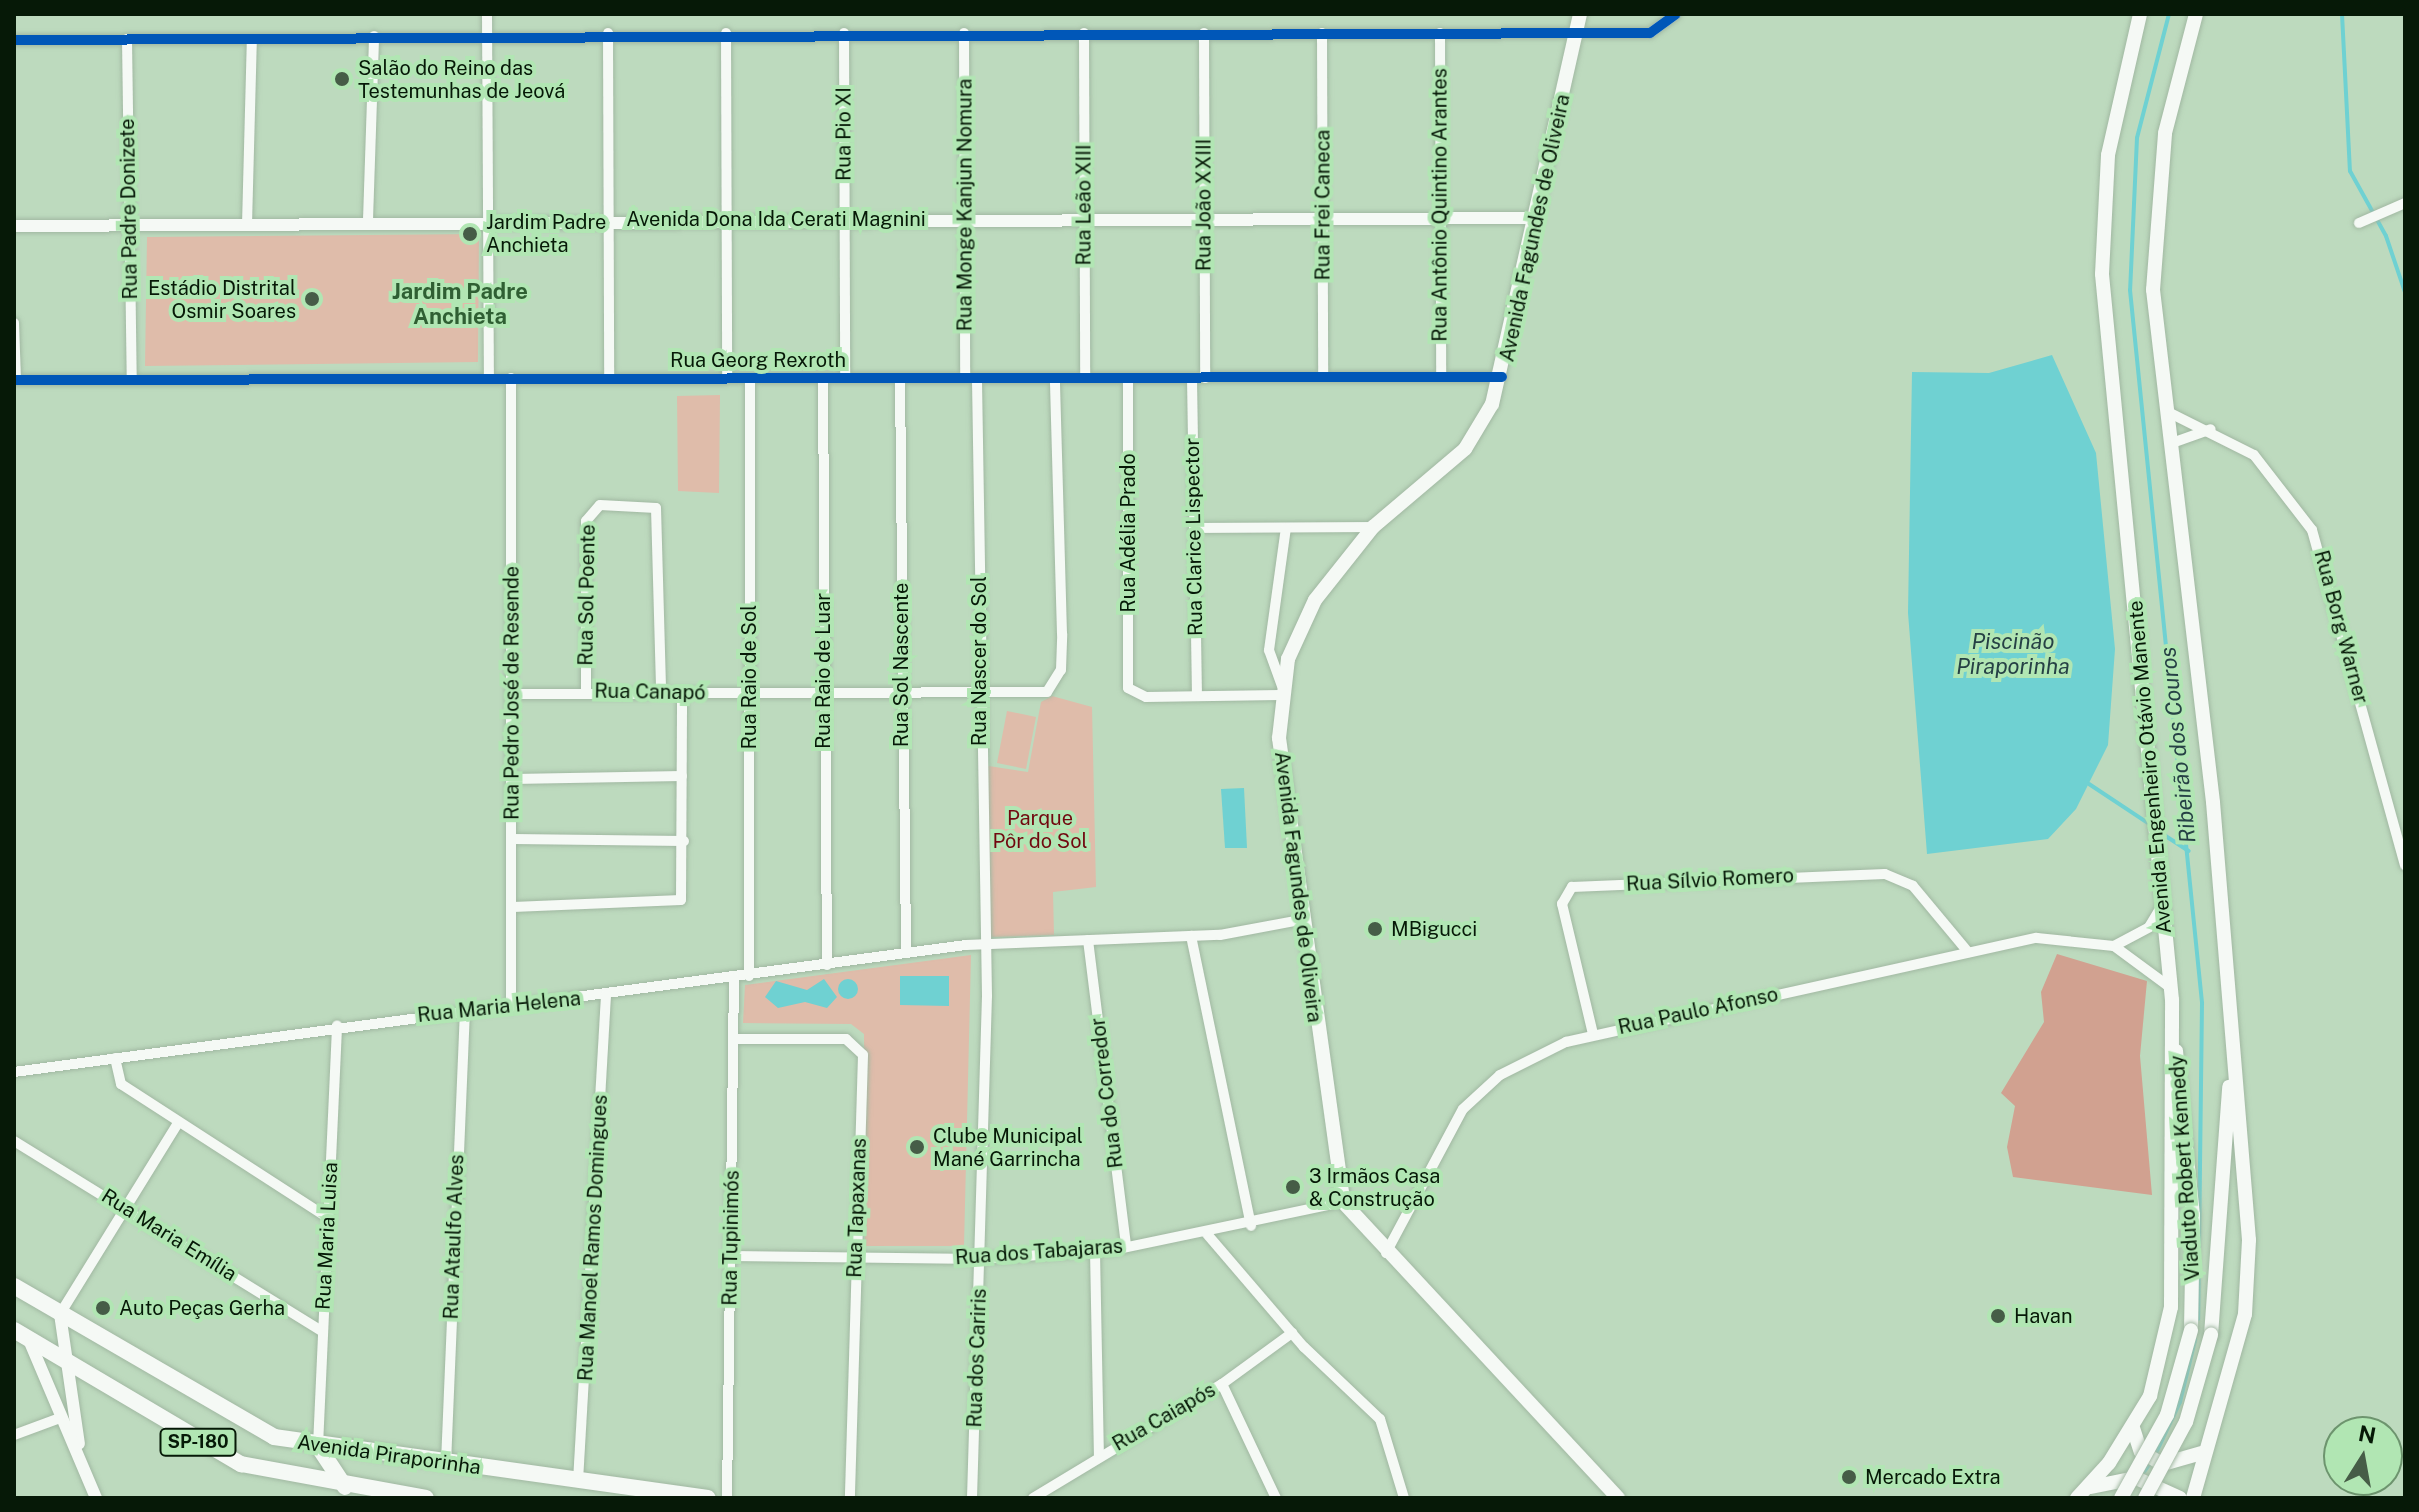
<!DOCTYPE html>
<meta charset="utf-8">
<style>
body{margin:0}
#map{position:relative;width:2419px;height:1512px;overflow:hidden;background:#bddabe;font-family:"Public Sans",sans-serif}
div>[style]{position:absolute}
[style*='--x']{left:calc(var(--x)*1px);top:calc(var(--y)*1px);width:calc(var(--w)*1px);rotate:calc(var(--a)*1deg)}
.green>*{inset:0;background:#dfbcaa}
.forest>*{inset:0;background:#d1a190}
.water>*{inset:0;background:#6fd1d2}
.round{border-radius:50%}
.stream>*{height:4px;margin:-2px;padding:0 2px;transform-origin:2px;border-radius:2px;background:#6fd1d2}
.roads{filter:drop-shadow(0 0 2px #a1b8a2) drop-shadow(0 0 2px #a1b8a2)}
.minor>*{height:10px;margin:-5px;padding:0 5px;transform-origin:5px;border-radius:5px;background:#f5f9f5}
.tertiary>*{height:12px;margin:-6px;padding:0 6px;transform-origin:6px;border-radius:6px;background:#f5f9f5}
.secondary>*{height:14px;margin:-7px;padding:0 7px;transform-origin:7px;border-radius:7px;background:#f5f9f5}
.primary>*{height:16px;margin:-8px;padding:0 8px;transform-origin:8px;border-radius:8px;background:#f5f9f5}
.bridges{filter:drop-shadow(0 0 2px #a1b8a2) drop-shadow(0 0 2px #a1b8a2)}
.secondary-bridge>*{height:14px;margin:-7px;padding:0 7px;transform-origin:7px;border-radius:7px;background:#f5f9f5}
.cycleway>*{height:10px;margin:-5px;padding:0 5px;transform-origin:5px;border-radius:5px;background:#0057b8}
.dots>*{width:22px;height:22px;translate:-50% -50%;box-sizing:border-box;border:4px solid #b1e6b3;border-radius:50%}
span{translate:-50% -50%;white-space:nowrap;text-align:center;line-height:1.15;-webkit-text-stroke:8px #b1e6b3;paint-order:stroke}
.shield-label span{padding:2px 6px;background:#b1e6b3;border:2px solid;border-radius:6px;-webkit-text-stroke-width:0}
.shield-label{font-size:18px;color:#061907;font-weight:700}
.poi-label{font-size:20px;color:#061907}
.left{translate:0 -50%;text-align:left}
.right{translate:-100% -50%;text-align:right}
.street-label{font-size:20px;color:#061907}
.park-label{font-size:20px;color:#71080f}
.neighbourhood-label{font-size:22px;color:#2f5f33;font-weight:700}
.water-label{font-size:22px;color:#264145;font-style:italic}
.frame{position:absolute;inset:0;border:16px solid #061907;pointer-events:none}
.north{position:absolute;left:2323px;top:1416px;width:80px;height:80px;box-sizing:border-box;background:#b1e6b3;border:2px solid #6d946e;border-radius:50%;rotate:11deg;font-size:22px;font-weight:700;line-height:32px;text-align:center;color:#061907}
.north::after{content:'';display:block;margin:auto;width:28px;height:36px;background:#465d47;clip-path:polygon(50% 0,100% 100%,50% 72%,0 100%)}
</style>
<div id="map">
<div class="green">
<div style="clip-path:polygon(479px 234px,478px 362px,145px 366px,147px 237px)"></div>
<div style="clip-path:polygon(720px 395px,719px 493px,678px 491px,677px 396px)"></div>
<div style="clip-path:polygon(1052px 696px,1092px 707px,1096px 887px,1053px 892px,1054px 935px,990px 937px,982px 765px,1028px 772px,1041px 702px)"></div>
<div style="clip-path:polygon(1007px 711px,1036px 717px,1026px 769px,997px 763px)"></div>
<div style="clip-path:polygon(971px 955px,964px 1246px,865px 1246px,864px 1034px,851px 1024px,743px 1023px,745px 985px)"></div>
</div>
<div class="forest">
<div style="clip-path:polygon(2057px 954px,2147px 981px,2140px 1056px,2152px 1195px,2013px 1177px,2007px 1147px,2015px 1106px,2001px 1093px,2044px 1022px,2041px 992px)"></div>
</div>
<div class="water">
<div style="clip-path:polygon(2052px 355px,2096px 453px,2115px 649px,2108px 745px,2076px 809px,2048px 839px,1927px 854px,1908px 613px,1912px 372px,1989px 373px)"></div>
<div style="clip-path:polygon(1244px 788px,1247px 848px,1225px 848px,1221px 789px)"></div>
<div style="clip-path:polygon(900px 976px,949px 976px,949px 1006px,900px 1005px)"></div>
<div style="clip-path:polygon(824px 979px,837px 997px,827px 1008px,805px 1002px,778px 1008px,765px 997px,776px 981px,807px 990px)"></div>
<div class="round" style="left:838px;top:979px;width:20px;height:20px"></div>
</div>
<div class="stream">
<div style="--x:2169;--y:14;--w:128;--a:104.5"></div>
<div style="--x:2137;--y:138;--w:152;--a:92.6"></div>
<div style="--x:2130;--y:290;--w:717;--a:84.23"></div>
<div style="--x:2202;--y:1003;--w:316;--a:90.7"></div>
<div style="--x:2342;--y:14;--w:157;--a:87.1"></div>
<div style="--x:2350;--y:171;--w:74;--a:61"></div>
<div style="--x:2386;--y:236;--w:59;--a:71.3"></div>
<div style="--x:2089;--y:784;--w:74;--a:33.5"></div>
<div style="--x:2161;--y:833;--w:33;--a:33"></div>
<div style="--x:2155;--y:1455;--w:59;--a:-64.7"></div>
<div style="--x:2180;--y:1402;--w:64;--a:-76.4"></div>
<div style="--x:2144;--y:1472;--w:11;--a:-56"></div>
</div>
<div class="roads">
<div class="minor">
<div style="--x:487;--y:14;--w:364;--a:89.7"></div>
<div style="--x:608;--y:33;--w:345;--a:89.8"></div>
<div style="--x:726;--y:33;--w:345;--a:89.8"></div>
<div style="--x:844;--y:33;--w:345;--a:89.8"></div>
<div style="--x:964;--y:33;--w:345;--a:89.8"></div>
<div style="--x:1084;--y:33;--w:345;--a:89.8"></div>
<div style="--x:1204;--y:33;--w:345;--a:89.8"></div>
<div style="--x:1322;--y:33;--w:344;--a:89.8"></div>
<div style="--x:1440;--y:33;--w:344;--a:89.8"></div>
<div style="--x:127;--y:39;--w:339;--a:89.2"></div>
<div style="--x:14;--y:40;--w:1636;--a:-0.25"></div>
<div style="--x:1650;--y:33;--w:32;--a:-36"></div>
<div style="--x:368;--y:220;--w:184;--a:-88.1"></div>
<div style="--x:2359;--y:223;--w:50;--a:-23.5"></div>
<div style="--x:247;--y:225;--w:186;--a:-88.5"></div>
<div style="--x:14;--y:323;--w:57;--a:88"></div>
<div style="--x:511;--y:378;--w:629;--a:90"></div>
<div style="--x:823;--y:378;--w:587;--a:89.61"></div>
<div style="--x:900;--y:378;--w:575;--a:89.4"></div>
<div style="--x:1128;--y:378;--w:310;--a:90"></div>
<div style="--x:1128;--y:688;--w:20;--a:27"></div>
<div style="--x:1146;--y:697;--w:134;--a:-0.9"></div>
<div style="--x:1192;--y:378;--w:318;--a:89.1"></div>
<div style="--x:14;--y:380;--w:1488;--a:-0.12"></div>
<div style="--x:2168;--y:412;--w:96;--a:26.6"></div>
<div style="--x:2254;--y:455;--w:95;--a:52.3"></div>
<div style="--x:2312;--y:530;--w:348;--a:74.5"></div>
<div style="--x:2172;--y:443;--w:41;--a:-19.7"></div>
<div style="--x:1194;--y:528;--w:179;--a:-0.3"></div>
<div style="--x:1282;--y:686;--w:38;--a:-110"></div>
<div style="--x:1269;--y:650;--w:123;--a:-82.1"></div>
<div style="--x:586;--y:691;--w:170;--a:-90"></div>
<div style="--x:586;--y:521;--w:21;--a:-49"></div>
<div style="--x:600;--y:505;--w:56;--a:3.1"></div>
<div style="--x:656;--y:508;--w:183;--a:88.4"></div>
<div style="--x:513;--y:694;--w:534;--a:-0.21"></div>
<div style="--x:1047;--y:692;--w:26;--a:-58"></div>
<div style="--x:1061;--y:670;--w:36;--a:-88"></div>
<div style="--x:1062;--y:634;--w:256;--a:-91.6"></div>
<div style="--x:513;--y:779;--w:169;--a:-1"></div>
<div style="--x:513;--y:839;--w:171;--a:0.7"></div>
<div style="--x:513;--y:907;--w:168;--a:-2.4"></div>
<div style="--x:681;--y:900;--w:207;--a:-89.7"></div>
<div style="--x:1191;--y:936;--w:296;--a:78.3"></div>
<div style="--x:1088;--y:940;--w:309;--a:82.9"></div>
<div style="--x:2114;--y:946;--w:40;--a:-28"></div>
<div style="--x:2149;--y:927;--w:26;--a:-59"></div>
<div style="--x:749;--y:976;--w:598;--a:-89.9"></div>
<div style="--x:1593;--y:1034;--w:134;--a:-103.4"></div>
<div style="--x:1562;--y:904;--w:20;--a:-60"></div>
<div style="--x:1572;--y:887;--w:313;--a:-2.4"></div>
<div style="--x:1885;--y:874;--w:30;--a:23"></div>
<div style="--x:1913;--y:886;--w:86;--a:50.2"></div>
<div style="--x:734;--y:1039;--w:112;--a:0"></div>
<div style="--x:846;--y:1039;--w:23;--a:43"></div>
<div style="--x:863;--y:1055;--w:443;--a:91.7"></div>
<div style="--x:115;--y:1058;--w:27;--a:77"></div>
<div style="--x:121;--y:1084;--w:247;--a:32.9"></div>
<div style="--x:14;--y:1072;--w:960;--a:-7.6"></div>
<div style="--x:966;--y:945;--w:254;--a:-2.3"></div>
<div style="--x:1220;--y:935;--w:81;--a:-10.6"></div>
<div style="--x:14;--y:1141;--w:362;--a:31.7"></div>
<div style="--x:1207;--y:1234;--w:149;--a:49.4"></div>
<div style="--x:1304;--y:1347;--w:105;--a:43.5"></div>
<div style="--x:1380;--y:1419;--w:83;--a:73.1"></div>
<div style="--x:1095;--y:1251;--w:204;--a:88.9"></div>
<div style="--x:1386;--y:1253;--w:163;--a:-61.9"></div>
<div style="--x:1463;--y:1109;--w:50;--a:-42.6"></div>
<div style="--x:1500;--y:1075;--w:74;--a:-26.6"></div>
<div style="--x:1566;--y:1042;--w:482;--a:-12.5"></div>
<div style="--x:2037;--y:938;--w:77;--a:5.9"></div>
<div style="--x:2114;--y:946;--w:71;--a:36.4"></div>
<div style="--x:731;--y:1256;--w:249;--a:0.7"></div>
<div style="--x:980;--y:1259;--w:133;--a:-3.9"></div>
<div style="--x:1113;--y:1250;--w:235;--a:-11.8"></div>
<div style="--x:60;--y:1314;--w:225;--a:-58.3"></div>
<div style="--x:1222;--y:1384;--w:126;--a:64.7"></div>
<div style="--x:14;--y:1435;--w:49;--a:-20.3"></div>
<div style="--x:318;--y:1446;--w:421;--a:-87.4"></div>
<div style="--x:446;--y:1463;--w:452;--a:-87.6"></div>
<div style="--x:578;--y:1481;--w:487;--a:-86.7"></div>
<div style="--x:727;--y:1498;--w:520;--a:-89.23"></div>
<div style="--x:972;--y:1498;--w:502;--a:-88.29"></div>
<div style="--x:987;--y:996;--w:618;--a:-90.93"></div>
<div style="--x:1033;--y:1498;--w:221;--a:-31.1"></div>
<div style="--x:1222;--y:1384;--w:87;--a:-36.1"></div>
</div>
<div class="tertiary">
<div style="--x:14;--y:226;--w:1523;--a:-0.3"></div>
<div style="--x:60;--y:1314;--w:131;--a:81.7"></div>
<div style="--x:29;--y:1340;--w:172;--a:67"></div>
</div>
<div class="secondary">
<div style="--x:1580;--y:14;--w:400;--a:102.7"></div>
<div style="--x:1492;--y:404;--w:52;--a:121"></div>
<div style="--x:1465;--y:449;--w:121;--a:139.7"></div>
<div style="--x:1373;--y:527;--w:93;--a:128.5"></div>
<div style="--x:1315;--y:600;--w:65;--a:114.6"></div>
<div style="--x:1288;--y:659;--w:80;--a:96.5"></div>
<div style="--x:1279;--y:738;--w:468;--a:82.1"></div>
<div style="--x:1343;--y:1202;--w:404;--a:47.1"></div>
<div style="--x:2176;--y:1051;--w:165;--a:84.1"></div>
<div style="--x:2193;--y:1215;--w:115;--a:91"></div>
<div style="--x:2211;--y:1335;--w:249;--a:-85.8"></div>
<div style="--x:2133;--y:1428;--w:25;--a:72"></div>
<div style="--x:2141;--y:1452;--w:25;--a:29"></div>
<div style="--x:2163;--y:1464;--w:41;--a:-15.8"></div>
<div style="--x:2091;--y:1487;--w:46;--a:-11.3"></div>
<div style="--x:2136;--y:1478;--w:48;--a:24.4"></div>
<div style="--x:2077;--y:1498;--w:47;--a:-47.6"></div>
<div style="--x:2109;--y:1463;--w:79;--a:-58.5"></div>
<div style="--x:2150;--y:1396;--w:91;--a:-76.7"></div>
<div style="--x:2171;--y:1307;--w:307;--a:-89.8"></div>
<div style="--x:2172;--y:1000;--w:729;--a:-95.51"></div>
<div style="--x:2102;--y:274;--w:119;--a:-87.1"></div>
<div style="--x:2108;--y:155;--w:145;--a:-77.2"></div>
<div style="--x:2193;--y:1498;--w:191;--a:-74.2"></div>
<div style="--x:2245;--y:1314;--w:74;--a:-86.9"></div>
<div style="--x:2249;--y:1240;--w:439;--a:-94.7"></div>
<div style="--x:2213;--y:802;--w:516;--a:-96.68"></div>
<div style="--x:2153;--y:290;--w:157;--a:-85.6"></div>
<div style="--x:2165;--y:133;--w:123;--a:-75.4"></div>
</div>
<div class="primary">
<div style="--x:14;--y:1286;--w:301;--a:30.1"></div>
<div style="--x:274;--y:1437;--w:438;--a:8"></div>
<div style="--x:14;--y:1330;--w:264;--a:30.6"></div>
<div style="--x:241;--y:1464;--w:188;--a:10.4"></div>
<div style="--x:318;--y:1446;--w:49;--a:56.6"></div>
</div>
</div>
<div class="bridges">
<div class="secondary-bridge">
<div style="--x:2121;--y:1498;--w:95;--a:-61"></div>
<div style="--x:2167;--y:1415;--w:88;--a:-74.2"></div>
<div style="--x:2145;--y:1498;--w:86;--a:-61.7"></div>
<div style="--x:2186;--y:1422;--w:91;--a:-74"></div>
</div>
</div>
<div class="cycleway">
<div style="--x:14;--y:40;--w:1636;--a:-0.25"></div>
<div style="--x:1650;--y:33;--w:32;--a:-36"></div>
<div style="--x:14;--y:380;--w:1488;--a:-0.12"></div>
</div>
<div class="dots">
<div style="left:342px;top:79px;background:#465d47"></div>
<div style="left:470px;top:234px;background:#465d47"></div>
<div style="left:312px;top:299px;background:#465d47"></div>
<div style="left:1375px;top:929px;background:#465d47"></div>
<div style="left:917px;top:1147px;background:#465d47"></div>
<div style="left:1293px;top:1187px;background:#465d47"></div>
<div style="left:103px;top:1308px;background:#465d47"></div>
<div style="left:1998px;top:1316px;background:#465d47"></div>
<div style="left:1849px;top:1477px;background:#465d47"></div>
</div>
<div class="shield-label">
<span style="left:198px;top:1442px">SP-180</span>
</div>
<div class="poi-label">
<span class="left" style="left:358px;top:80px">Salão do Reino das<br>Testemunhas de Jeová</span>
<span class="left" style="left:486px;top:234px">Jardim Padre<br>Anchieta</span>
<span class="right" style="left:296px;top:300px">Estádio Distrital<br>Osmir Soares</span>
<span class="left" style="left:1391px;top:929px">MBigucci</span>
<span class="left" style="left:933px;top:1148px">Clube Municipal<br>Mané Garrincha</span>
<span class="left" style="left:1309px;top:1188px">3 Irmãos Casa<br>&amp; Construção</span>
<span class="left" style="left:119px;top:1308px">Auto Peças Gerha</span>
<span class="left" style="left:2014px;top:1316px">Havan</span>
<span class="left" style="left:1865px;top:1477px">Mercado Extra</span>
</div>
<div class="street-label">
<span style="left:844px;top:134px;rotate:-90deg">Rua Pio XI</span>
<span style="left:965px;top:205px;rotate:-90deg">Rua Monge Kanjun Nomura</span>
<span style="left:1084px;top:205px;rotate:-90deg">Rua Leão XIII</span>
<span style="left:1204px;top:205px;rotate:-90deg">Rua João XXIII</span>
<span style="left:1323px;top:205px;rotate:-90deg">Rua Frei Caneca</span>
<span style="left:1440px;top:205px;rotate:-90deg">Rua Antônio Quintino Arantes</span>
<span style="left:129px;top:209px;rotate:-91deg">Rua Padre Donizete</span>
<span style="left:776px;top:219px">Avenida Dona Ida Cerati Magnini</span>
<span style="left:1535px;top:228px;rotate:-78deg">Avenida Fagundes de Oliveira</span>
<span style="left:758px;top:360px">Rua Georg Rexroth</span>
<span style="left:1128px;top:533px;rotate:-90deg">Rua Adélia Prado</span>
<span style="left:1194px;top:537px;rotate:-91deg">Rua Clarice Lispector</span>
<span style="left:587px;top:595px;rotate:-89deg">Rua Sol Poente</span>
<span style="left:2341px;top:627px;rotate:75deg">Rua Borg Warner</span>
<span style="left:979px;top:661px;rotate:-90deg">Rua Nascer do Sol</span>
<span style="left:901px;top:665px;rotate:-90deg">Rua Sol Nascente</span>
<span style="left:823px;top:671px;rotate:-90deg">Rua Raio de Luar</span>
<span style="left:749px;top:677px;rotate:-90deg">Rua Raio de Sol</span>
<span style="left:650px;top:692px;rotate:1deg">Rua Canapó</span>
<span style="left:512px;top:693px;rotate:-90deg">Rua Pedro José de Resende</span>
<span style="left:2150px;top:767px;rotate:-95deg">Avenida Engenheiro Otávio Manente</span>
<span style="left:1710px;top:880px;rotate:-3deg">Rua Sílvio Romero</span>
<span style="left:1298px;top:887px;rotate:83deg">Avenida Fagundes de Oliveira</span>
<span style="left:499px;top:1007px;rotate:-6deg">Rua Maria Helena</span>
<span style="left:1698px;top:1011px;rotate:-12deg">Rua Paulo Afonso</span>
<span style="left:1107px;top:1093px;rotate:-97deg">Rua do Corredor</span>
<span style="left:2185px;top:1168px;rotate:-94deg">Viaduto Robert Kennedy</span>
<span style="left:857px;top:1208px;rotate:-88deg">Rua Tapaxanas</span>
<span style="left:169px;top:1235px;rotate:32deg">Rua Maria Emília</span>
<span style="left:327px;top:1236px;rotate:-87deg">Rua Maria Luisa</span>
<span style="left:454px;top:1237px;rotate:-88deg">Rua Ataulfo Alves</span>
<span style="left:593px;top:1238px;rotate:-87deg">Rua Manoel Ramos Domingues</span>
<span style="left:731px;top:1238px;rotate:-89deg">Rua Tupinimós</span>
<span style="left:1039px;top:1252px;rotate:-4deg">Rua dos Tabajaras</span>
<span style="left:977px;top:1358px;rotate:-88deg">Rua dos Cariris</span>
<span style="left:1164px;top:1417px;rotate:-30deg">Rua Caiapós</span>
<span style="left:389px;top:1455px;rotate:8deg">Avenida Piraporinha</span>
</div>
<div class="park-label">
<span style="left:1040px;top:830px">Parque<br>Pôr do Sol</span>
</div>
<div class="neighbourhood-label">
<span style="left:460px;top:304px">Jardim Padre<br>Anchieta</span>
</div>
<div class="water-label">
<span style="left:2013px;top:654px">Piscinão<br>Piraporinha</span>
<span style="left:2178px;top:745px;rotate:-96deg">Ribeirão dos Couros</span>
</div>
<div class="frame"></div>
<div class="north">N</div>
</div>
